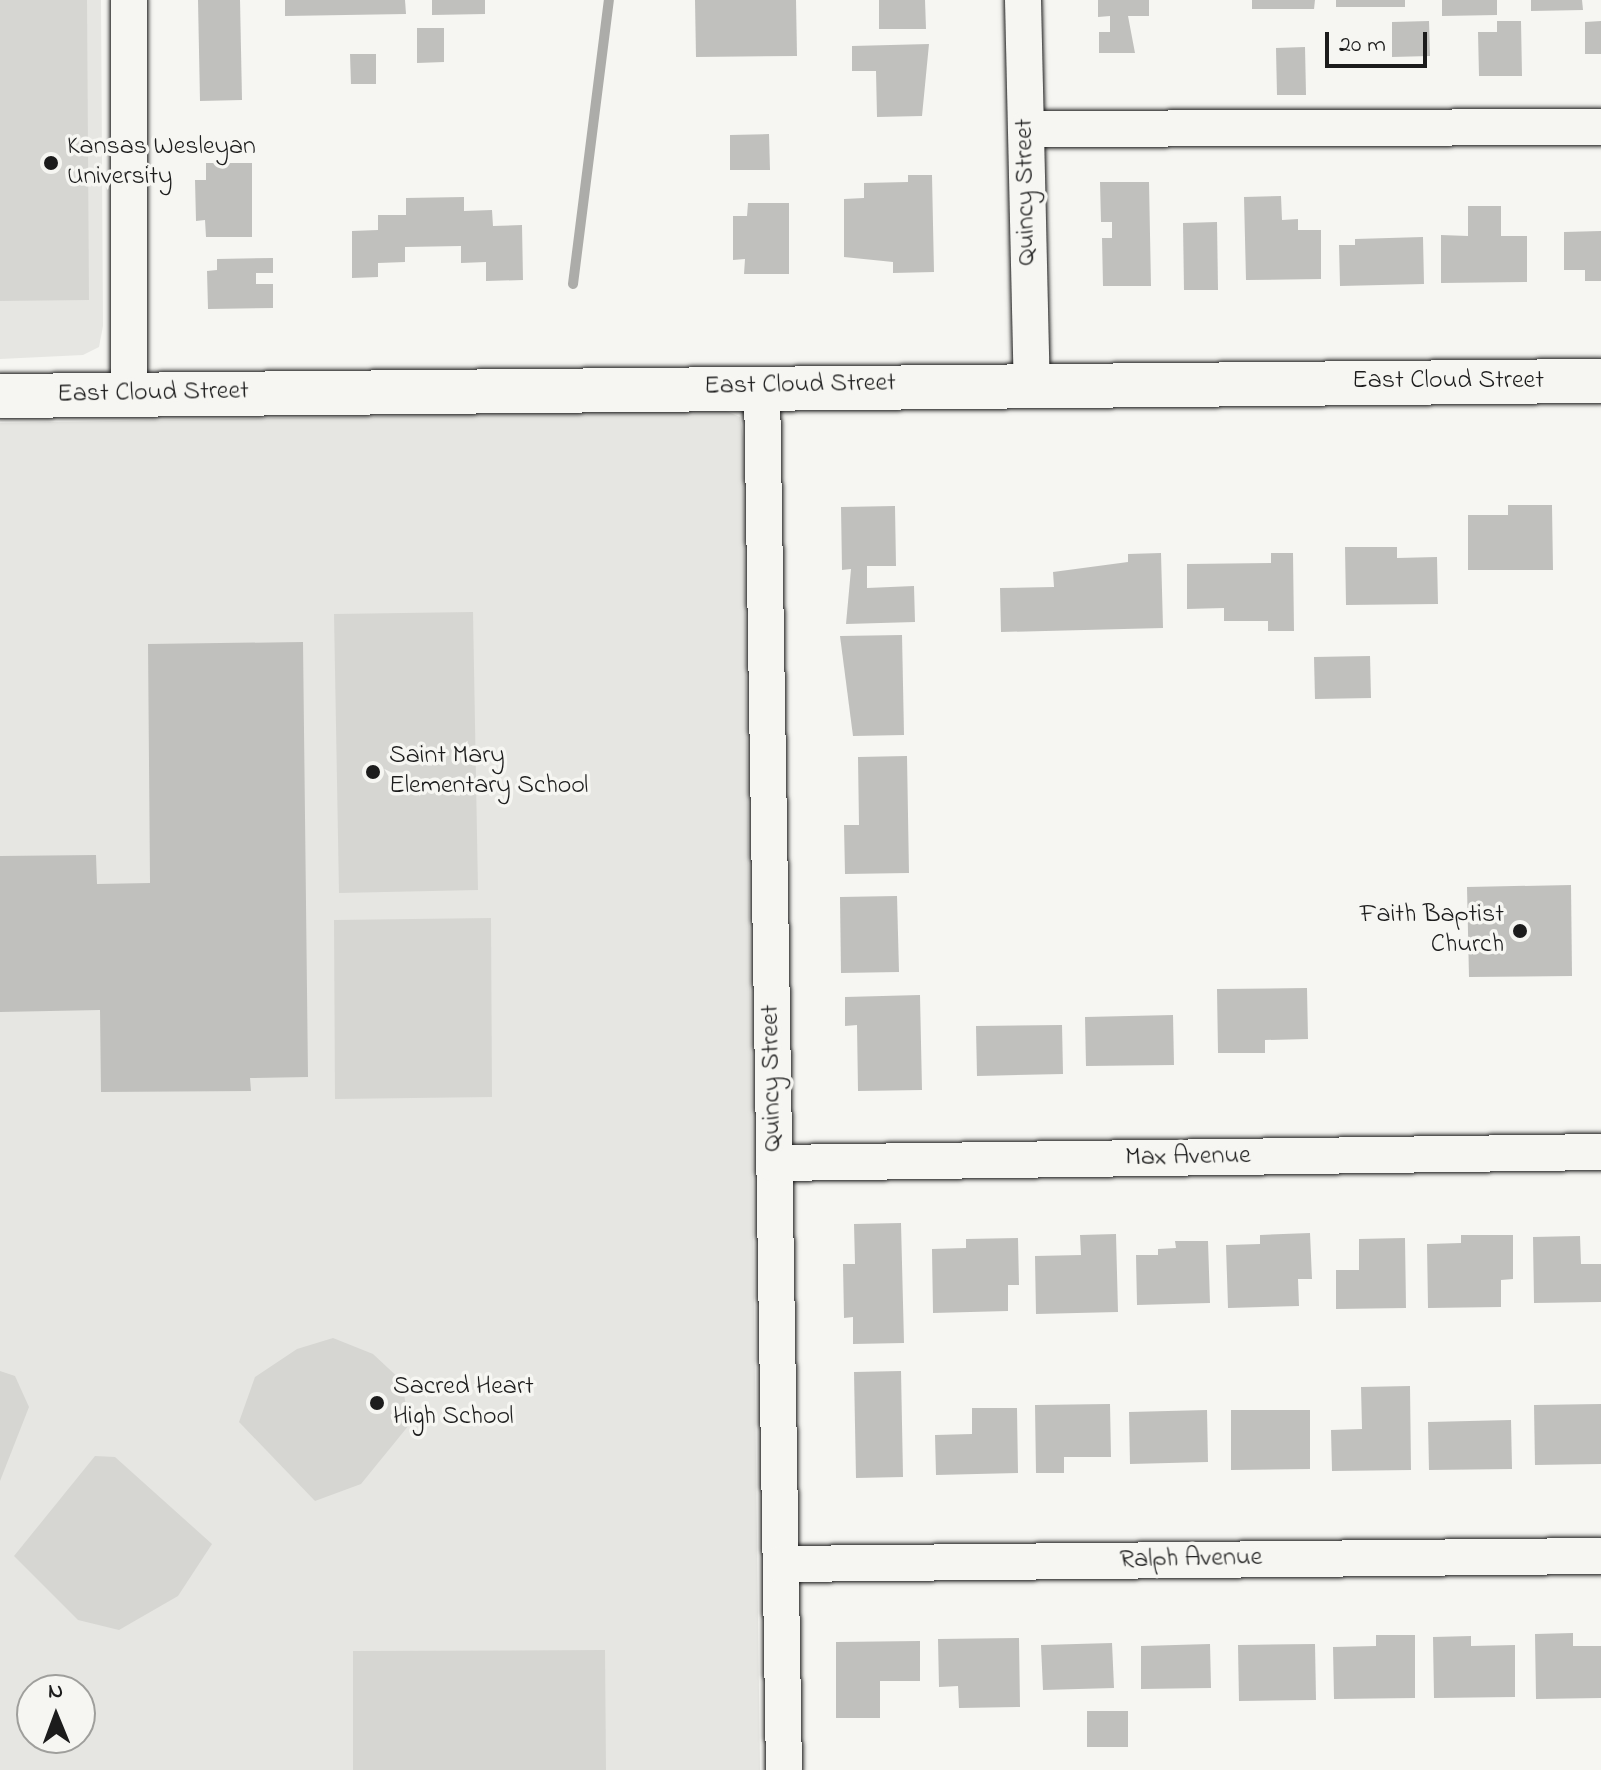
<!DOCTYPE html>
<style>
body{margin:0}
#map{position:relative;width:1601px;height:1770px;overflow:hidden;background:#f6f6f2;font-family:"Indie Flower",sans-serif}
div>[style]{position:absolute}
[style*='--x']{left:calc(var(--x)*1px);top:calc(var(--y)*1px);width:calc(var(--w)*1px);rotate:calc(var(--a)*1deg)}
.built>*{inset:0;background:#e6e6e2}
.green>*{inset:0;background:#d6d6d2}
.stream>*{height:10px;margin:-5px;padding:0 5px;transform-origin:5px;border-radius:5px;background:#acaca9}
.building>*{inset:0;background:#c0c0bd}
.roads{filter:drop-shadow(0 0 2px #1c1c1c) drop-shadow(0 0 2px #1c1c1c)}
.minor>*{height:36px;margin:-18px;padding:0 18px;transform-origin:18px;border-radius:18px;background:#f6f6f2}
.major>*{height:44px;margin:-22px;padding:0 22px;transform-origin:22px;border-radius:22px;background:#f6f6f2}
.dots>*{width:22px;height:22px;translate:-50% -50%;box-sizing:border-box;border:4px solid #f6f6f2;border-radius:50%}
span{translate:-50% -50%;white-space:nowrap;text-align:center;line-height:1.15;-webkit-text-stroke:7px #f6f6f2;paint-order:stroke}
.poi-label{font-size:26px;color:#1c1c1c}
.left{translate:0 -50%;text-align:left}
.right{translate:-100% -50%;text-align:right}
.street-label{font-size:26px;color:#1c1c1c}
.north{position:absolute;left:16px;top:1674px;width:80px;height:80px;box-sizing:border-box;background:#f6f6f2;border:2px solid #9f9f9c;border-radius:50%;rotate:359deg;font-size:22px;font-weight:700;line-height:32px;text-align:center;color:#1c1c1c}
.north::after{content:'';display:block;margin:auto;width:28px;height:36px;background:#1c1c1c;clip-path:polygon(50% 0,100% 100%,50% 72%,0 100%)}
.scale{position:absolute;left:1325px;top:32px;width:102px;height:36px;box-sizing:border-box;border:4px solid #1c1c1c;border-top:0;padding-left:10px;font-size:24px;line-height:28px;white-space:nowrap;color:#1c1c1c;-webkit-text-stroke:6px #f6f6f2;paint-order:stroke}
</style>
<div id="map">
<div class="built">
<div style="clip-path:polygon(0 0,101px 0,103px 326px,99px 347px,83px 355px,0 359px)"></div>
<div style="clip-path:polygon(evenodd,724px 410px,740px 417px,743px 438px,760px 1770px,0 1770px,0 423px,724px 410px,32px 1690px,80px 1690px,80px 1738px,32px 1738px,32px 1690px)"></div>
</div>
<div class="green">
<div style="clip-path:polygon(0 0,87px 0,89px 300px,0 301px)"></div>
<div style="clip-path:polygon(473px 612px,478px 890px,339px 893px,334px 614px)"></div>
<div style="clip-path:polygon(491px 918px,492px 1097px,335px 1099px,334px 920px)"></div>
<div style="clip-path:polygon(333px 1338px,373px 1354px,402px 1381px,409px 1425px,361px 1484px,315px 1501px,239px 1422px,255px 1377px,297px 1349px)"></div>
<div style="clip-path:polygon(0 1371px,15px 1376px,29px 1407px,0 1481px)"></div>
<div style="clip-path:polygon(95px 1456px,115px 1457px,212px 1544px,178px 1596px,119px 1630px,78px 1620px,14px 1556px)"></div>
<div style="clip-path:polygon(605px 1650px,606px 1770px,353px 1770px,353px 1651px)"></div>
</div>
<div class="stream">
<div style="--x:573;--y:284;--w:286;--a:-82.8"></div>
</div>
<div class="building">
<div style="clip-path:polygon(198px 0,240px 0,242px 100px,200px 101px)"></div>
<div style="clip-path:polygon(285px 0,405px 0,406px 14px,285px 16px)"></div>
<div style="clip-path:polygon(432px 0,485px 0,485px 14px,432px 15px)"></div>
<div style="clip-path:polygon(695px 0,796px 0,797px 56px,696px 57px)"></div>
<div style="clip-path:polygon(879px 0,925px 0,926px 29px,879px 29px)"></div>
<div style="clip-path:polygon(1098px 0,1149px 0,1149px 16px,1128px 16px,1135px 53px,1099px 53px,1099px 32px,1110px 32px,1110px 16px,1098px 17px)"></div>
<div style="clip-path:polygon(1252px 0,1315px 0,1314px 9px,1252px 9px)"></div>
<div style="clip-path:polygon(1336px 0,1405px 0,1405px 7px,1336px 7px)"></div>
<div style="clip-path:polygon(1442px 0,1497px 0,1497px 15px,1442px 16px)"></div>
<div style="clip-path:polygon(1531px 0,1582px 0,1583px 10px,1531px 11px)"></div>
<div style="clip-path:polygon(1429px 21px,1430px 56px,1392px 57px,1392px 22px)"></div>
<div style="clip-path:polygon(1497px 21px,1521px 21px,1522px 76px,1479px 76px,1478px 32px,1497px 32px)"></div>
<div style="clip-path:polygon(1601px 21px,1601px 54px,1585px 54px,1585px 22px)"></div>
<div style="clip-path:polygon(417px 28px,444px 28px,444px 62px,417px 63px)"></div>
<div style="clip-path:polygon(929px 44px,922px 116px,877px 117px,876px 71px,852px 71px,852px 46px)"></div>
<div style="clip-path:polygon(1305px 47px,1306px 95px,1277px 95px,1276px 48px)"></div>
<div style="clip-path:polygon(350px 54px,376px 54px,376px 84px,351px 84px)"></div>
<div style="clip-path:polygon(769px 134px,770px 170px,730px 170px,730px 135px)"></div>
<div style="clip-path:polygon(206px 163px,252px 163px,252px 237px,206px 237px,205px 220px,196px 221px,195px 180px,206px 180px)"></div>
<div style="clip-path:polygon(908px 175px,932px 175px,934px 272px,893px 273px,893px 262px,844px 257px,844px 199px,864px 198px,864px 183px,908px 182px)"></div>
<div style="clip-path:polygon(1100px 182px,1149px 182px,1151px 286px,1103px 286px,1102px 238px,1112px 238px,1112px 222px,1101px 222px)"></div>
<div style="clip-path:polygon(1281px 196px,1282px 220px,1298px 219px,1298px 230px,1321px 230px,1321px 279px,1246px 280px,1244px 197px)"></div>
<div style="clip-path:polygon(464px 197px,464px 211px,492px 210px,493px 226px,522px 225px,523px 280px,486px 281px,486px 262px,461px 263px,461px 246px,405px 247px,405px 262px,378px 263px,378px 277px,352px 278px,352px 231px,378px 230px,378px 215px,406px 215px,406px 198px)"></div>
<div style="clip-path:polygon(748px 203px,789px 203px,789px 274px,744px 274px,745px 259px,733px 260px,733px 216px,747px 216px)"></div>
<div style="clip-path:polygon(1468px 206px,1501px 206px,1501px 236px,1527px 236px,1527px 282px,1441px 283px,1441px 235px,1468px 236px)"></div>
<div style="clip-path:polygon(1217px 222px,1218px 290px,1184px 290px,1183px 223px)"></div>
<div style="clip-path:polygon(1601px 231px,1601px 281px,1585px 281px,1585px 270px,1564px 270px,1564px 232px)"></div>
<div style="clip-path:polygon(1423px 237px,1424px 284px,1340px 286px,1339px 245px,1355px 245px,1355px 239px)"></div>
<div style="clip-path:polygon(273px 258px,273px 273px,256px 273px,256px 284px,273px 284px,273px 308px,208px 309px,207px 271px,217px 270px,217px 259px)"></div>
<div style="clip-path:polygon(1508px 505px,1552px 505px,1553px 570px,1468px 570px,1468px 515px,1508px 515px)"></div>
<div style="clip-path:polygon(895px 506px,896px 566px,867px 566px,867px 588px,914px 586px,915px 622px,846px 624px,851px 569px,842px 570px,841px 507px)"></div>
<div style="clip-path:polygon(1345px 547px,1397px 547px,1397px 558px,1437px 557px,1438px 604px,1346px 605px)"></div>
<div style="clip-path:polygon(1161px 553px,1163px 628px,1001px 632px,1000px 588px,1054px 587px,1053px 572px,1128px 562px,1128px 554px)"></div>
<div style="clip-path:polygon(1271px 553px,1293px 553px,1294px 631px,1268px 631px,1268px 621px,1224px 621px,1224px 608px,1187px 609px,1187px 564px,1271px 563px)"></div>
<div style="clip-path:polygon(902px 635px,904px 735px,853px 736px,840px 636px)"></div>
<div style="clip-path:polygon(303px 642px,308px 1077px,250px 1078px,251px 1091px,101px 1092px,100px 1010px,0 1012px,0 856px,96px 855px,97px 884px,150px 883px,148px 644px)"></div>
<div style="clip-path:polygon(1370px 656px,1371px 698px,1315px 699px,1314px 657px)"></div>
<div style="clip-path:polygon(907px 756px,909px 873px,845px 874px,844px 825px,859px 825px,858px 757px)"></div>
<div style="clip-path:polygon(1571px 885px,1572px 976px,1469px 977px,1467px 887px)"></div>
<div style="clip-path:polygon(897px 896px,899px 972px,841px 973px,840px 897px)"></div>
<div style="clip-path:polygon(1307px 988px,1308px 1039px,1265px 1040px,1265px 1053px,1218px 1053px,1217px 989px)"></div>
<div style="clip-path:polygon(920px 995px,922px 1090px,858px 1091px,857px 1025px,845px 1026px,845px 997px)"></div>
<div style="clip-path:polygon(1173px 1015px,1174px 1065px,1086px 1066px,1085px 1017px)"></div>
<div style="clip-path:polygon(1062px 1025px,1063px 1074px,977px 1076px,976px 1026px)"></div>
<div style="clip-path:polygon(901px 1223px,904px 1343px,853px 1344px,853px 1317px,844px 1318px,843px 1264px,855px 1264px,854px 1224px)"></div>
<div style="clip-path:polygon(1310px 1233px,1312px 1279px,1298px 1279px,1299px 1306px,1228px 1308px,1226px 1245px,1260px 1244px,1260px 1235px)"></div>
<div style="clip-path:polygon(1116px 1234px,1118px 1312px,1036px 1314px,1035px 1256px,1081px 1255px,1080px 1235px)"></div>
<div style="clip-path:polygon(1461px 1235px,1513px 1235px,1513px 1279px,1501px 1280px,1501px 1307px,1428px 1308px,1427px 1244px,1461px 1243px)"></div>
<div style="clip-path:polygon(1580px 1236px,1581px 1264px,1601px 1264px,1601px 1302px,1534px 1303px,1533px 1237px)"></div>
<div style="clip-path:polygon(1018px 1238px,1019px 1285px,1008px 1285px,1008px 1311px,933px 1313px,932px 1249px,966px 1248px,966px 1239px)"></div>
<div style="clip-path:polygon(1405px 1238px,1406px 1308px,1336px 1309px,1336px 1270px,1359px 1270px,1359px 1239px)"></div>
<div style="clip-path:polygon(1175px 1241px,1208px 1241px,1210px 1303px,1137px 1305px,1136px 1255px,1158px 1255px,1158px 1249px,1176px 1248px)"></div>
<div style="clip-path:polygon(901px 1371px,903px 1477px,856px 1478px,854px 1372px)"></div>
<div style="clip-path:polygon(1410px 1386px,1411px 1470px,1332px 1471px,1331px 1430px,1362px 1429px,1361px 1387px)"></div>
<div style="clip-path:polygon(1110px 1404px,1111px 1457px,1064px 1457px,1064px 1473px,1036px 1473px,1035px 1405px)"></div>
<div style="clip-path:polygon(1601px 1404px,1601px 1464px,1535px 1465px,1534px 1405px)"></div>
<div style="clip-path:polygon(972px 1408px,1017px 1408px,1018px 1473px,936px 1475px,935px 1435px,972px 1434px)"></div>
<div style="clip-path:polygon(1207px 1410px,1208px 1462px,1130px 1464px,1129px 1412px)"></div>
<div style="clip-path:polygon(1231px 1410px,1310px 1410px,1310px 1469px,1231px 1470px)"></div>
<div style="clip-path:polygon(1511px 1420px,1512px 1469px,1429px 1470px,1428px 1422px)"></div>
<div style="clip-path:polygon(1573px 1633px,1573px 1646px,1601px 1646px,1601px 1698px,1536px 1699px,1535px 1634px)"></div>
<div style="clip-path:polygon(1376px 1635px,1415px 1635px,1415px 1698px,1334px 1699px,1333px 1647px,1376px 1646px)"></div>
<div style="clip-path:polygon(1471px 1636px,1471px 1646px,1515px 1645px,1515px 1697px,1434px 1698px,1433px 1637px)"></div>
<div style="clip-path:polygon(1019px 1638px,1020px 1707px,959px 1708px,958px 1686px,939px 1687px,938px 1639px)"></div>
<div style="clip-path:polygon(920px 1641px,920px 1681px,880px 1681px,880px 1718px,836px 1718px,836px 1642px)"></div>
<div style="clip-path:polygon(1112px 1643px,1114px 1688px,1043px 1690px,1041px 1645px)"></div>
<div style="clip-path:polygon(1210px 1644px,1211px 1688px,1141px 1689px,1141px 1646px)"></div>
<div style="clip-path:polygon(1315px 1644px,1316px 1700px,1239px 1701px,1238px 1645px)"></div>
<div style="clip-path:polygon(1087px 1711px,1128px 1711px,1128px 1747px,1087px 1747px)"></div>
</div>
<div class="roads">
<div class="minor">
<div style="--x:129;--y:0;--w:395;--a:90"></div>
<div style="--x:1023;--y:0;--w:383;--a:88.7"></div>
<div style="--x:1026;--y:129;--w:575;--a:-0.2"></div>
<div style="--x:762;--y:387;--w:1383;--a:89.09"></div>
<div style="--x:774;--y:1163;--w:827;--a:-0.76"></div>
<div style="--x:781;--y:1564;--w:820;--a:-0.56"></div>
</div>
<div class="major">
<div style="--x:0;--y:396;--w:1601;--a:-0.54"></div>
</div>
</div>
<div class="dots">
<div style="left:51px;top:163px;background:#1c1c1c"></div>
<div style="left:373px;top:772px;background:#1c1c1c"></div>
<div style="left:1520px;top:931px;background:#1c1c1c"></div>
<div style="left:377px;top:1403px;background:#1c1c1c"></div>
</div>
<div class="poi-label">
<span class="left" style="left:67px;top:163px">Kansas Wesleyan<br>University</span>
<span class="left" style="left:389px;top:772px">Saint Mary<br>Elementary School</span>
<span class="right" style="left:1504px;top:931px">Faith Baptist<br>Church</span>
<span class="left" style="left:393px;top:1403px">Sacred Heart<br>High School</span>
</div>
<div class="street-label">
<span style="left:1027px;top:192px;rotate:-91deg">Quincy Street</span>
<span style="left:1448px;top:382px">East Cloud Street</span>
<span style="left:800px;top:386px;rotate:-1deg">East Cloud Street</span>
<span style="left:153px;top:394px;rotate:-1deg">East Cloud Street</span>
<span style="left:773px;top:1078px;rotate:-91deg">Quincy Street</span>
<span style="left:1188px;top:1158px;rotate:-1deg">Max Avenue</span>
<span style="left:1191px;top:1560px;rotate:-1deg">Ralph Avenue</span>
</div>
<div class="north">N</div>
<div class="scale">20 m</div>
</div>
